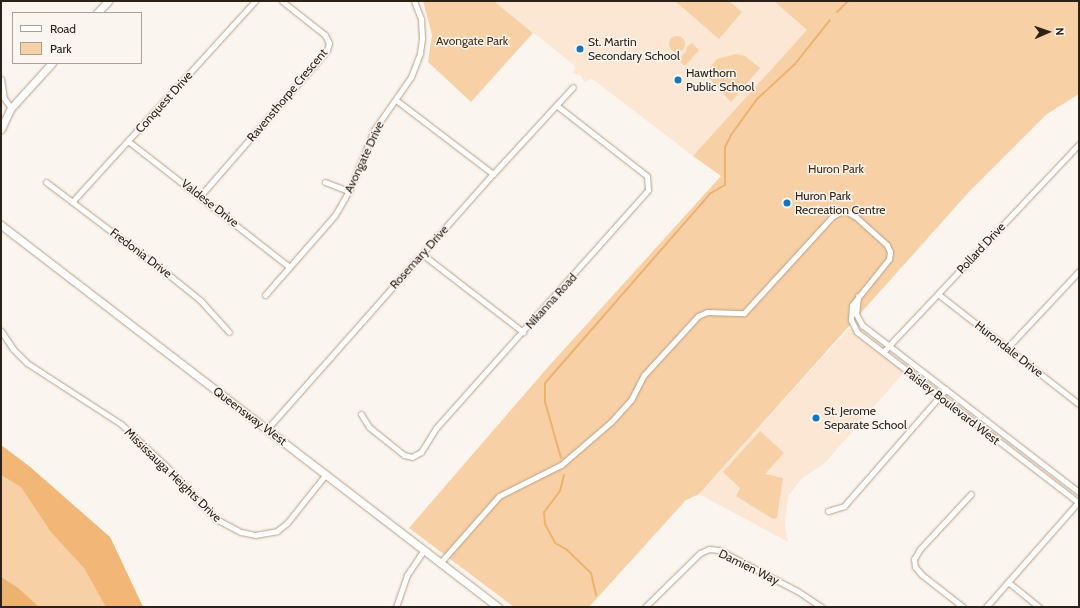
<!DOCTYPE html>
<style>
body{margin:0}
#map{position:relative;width:1080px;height:608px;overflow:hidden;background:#fbf5ef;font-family:Cabin,sans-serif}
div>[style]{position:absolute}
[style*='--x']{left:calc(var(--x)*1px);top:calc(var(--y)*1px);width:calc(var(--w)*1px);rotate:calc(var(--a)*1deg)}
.built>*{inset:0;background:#fbe7d3}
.green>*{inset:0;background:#f8d0a5}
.round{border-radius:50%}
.forest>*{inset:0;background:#f2b776}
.water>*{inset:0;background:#ecb270}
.stream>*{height:2px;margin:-1px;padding:0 1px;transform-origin:1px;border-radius:1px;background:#ecb270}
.roads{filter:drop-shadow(0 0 1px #b99f84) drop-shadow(0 0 1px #b99f84)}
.street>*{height:5px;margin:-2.5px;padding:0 2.5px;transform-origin:2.5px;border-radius:2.5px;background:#fff}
.secondary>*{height:7px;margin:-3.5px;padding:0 3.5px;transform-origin:3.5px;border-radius:3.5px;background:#fff}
.dots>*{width:11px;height:11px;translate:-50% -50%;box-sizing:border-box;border:2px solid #fbf5ef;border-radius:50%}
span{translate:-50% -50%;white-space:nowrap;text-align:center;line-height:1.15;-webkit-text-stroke:3px #fbf5ef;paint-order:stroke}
.park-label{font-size:12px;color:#452d10}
.poi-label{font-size:12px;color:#2c2217}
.left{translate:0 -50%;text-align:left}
.street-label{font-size:12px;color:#2c2217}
.frame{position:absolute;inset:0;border:2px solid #2c2217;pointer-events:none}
.legend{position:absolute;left:12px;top:12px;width:130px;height:52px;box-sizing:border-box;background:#fbf5ef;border:1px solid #a8a199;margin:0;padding:5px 7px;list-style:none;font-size:12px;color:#2c2217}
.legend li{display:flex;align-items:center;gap:8px;height:20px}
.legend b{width:20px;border:1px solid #a8a199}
.north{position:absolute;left:1028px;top:12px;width:40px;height:40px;-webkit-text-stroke:3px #fbf5ef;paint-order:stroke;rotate:88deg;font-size:11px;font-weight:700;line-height:16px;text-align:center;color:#2c2217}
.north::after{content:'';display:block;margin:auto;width:14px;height:18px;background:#2c2217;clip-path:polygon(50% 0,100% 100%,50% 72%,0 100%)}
</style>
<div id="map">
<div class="built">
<div style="clip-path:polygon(494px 1px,774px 1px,808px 30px,693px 156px,591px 78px,585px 82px,580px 75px,573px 73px,575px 66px)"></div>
<div style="clip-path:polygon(849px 328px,905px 371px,824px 464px,802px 478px,788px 496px,785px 525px,788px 542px,699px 494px)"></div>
</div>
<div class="green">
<div style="clip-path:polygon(423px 1px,494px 1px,533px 33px,471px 102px,428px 62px,432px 35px)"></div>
<div style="clip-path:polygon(675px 1px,729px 1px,742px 12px,719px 39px)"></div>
<div style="clip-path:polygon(774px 1px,1079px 1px,1079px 94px,1047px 114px,968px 193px,699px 494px,686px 500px,589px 607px,514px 607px,409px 528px,548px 367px,721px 176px,693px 156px,807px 30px)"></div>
<div class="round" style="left:669px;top:36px;width:16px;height:16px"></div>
<div style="clip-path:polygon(692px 43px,699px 50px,685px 66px,678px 60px,686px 52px,687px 47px)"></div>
<div style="clip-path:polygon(736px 54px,745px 56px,760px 68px,731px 102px,705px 74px,717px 59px)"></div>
<div style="clip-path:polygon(760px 431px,784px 453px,765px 474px,783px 478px,777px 518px,773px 519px,736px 496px,740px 488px,723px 472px)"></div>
<div style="clip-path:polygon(1px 455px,110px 537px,143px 607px,1px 607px)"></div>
</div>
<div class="forest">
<div style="clip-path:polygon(1px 445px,29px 466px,110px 537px,143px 607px,106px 607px,84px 568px,51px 532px,21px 487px,1px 475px)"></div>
</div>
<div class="water">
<div style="clip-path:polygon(1px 577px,17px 587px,39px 607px,4px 607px,1px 604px)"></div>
</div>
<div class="stream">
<div style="--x:837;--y:12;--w:16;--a:-45"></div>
<div style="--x:561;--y:458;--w:58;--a:-105.9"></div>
<div style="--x:545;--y:402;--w:19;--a:-90"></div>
<div style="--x:545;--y:383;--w:252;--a:-48.9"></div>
<div style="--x:711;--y:193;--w:16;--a:-30"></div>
<div style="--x:725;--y:185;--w:38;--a:-90"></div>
<div style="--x:725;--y:147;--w:13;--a:-63"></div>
<div style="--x:731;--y:135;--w:44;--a:-54.2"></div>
<div style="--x:757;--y:99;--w:52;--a:-42.6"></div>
<div style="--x:795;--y:64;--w:56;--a:-51.5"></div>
<div style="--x:564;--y:475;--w:16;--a:104"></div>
<div style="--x:560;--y:491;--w:26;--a:127"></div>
<div style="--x:544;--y:512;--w:12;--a:85"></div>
<div style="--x:545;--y:524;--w:21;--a:62"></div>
<div style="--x:555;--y:543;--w:13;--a:29"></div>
<div style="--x:566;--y:549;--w:35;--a:44"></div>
<div style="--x:591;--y:573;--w:23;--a:77"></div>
</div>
<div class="roads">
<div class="street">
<div style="--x:1;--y:79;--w:19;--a:81"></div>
<div style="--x:4;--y:98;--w:12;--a:55"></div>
<div style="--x:396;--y:100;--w:122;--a:37.3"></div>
<div style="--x:128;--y:141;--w:204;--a:38"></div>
<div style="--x:46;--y:182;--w:154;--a:37.1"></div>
<div style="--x:169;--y:275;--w:40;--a:39"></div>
<div style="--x:200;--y:300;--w:43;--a:47.8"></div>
<div style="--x:325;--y:182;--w:26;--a:21"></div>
<div style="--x:201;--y:195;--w:192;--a:-49"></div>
<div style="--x:327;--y:50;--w:7;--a:-74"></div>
<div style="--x:329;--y:43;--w:9;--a:-117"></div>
<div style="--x:325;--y:35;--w:55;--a:-141.7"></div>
<div style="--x:72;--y:202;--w:272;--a:-47.7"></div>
<div style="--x:422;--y:254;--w:128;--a:37.7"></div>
<div style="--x:938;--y:294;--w:179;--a:38"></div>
<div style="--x:265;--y:295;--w:106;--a:-48.8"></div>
<div style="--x:335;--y:215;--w:28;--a:-60"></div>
<div style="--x:349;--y:191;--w:66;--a:-67.7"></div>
<div style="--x:374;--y:130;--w:65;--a:-55.1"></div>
<div style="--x:411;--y:77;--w:26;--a:-69"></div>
<div style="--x:420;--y:53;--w:15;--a:-82"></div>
<div style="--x:422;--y:38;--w:19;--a:-93"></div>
<div style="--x:421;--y:19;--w:19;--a:-111"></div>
<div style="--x:858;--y:296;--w:18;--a:96"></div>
<div style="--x:856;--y:314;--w:13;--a:61"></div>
<div style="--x:862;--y:325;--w:274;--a:37.6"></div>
<div style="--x:1;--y:331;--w:22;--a:56"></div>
<div style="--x:13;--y:349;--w:20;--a:45"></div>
<div style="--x:27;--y:363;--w:112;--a:33"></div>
<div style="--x:121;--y:424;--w:62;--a:43"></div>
<div style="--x:166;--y:466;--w:63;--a:46.9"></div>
<div style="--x:209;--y:512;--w:12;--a:42"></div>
<div style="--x:218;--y:520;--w:26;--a:28"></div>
<div style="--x:241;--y:532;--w:14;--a:12"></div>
<div style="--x:255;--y:535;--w:22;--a:-10"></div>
<div style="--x:277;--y:531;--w:13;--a:-39"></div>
<div style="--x:287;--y:523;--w:63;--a:-51.5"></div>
<div style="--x:1008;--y:347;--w:104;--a:-46.9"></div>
<div style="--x:883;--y:352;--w:286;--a:-46.7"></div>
<div style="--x:361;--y:414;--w:15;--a:58"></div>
<div style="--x:369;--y:427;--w:45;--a:38.7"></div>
<div style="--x:404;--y:455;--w:8;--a:14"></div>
<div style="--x:412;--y:457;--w:10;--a:-29"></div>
<div style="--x:421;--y:452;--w:28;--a:-58"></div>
<div style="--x:436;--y:428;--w:319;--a:-48.3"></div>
<div style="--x:648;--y:190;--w:14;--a:-94"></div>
<div style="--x:647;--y:176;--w:115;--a:-142"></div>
<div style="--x:267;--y:429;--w:341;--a:-48.5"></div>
<div style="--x:493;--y:174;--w:118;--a:-47.4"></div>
<div style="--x:828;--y:511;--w:17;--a:-17"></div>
<div style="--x:844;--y:506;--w:155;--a:-48.9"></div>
<div style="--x:440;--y:563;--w:89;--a:-48.6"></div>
<div style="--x:499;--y:496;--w:69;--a:-26.6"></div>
<div style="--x:561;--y:465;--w:66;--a:-40.7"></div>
<div style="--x:611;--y:422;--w:30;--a:-48"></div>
<div style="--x:631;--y:400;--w:28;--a:-63"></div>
<div style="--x:644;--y:375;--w:80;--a:-47.5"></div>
<div style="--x:698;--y:316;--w:10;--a:-24"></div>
<div style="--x:707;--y:312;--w:37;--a:2"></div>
<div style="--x:744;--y:313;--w:132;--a:-47.5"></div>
<div style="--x:833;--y:216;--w:13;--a:-29"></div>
<div style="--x:844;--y:210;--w:14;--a:30"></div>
<div style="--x:856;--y:217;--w:42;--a:42.1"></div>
<div style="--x:887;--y:245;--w:8;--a:67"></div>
<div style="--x:890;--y:252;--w:7;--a:98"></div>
<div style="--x:889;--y:259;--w:59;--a:128.8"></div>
<div style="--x:852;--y:305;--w:15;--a:94"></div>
<div style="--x:851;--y:320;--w:13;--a:63"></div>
<div style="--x:857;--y:332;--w:280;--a:37.6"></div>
<div style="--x:1008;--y:582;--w:40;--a:39"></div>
<div style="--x:396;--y:607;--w:34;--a:-71"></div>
<div style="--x:407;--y:575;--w:30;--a:-56"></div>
<div style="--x:645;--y:607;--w:77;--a:-44.5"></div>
<div style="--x:700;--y:553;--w:10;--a:-24"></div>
<div style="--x:709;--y:549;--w:10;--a:6"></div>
<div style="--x:719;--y:550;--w:90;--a:27.7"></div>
<div style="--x:799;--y:592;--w:27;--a:34"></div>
<div style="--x:963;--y:607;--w:52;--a:-142"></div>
<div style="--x:922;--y:575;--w:11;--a:-131"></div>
<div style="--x:915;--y:567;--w:8;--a:-97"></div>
<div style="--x:914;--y:559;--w:12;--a:-59"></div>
<div style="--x:920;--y:549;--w:75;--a:-47.2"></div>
<div style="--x:986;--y:607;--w:141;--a:-48.7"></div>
</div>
<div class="secondary">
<div style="--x:97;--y:13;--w:16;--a:-47"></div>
<div style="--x:1;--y:129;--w:23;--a:-65"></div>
<div style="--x:11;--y:108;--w:61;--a:-47.7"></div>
<div style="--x:1;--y:225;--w:627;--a:37.55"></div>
</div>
</div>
<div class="dots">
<div style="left:580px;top:49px;background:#1276c1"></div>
<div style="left:678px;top:80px;background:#1276c1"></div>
<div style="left:787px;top:203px;background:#1276c1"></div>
<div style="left:816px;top:418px;background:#1276c1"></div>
</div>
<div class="park-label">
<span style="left:472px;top:41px">Avongate Park</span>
<span style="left:836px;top:169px">Huron Park</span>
</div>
<div class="poi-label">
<span class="left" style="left:588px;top:49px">St. Martin<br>Secondary School</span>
<span class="left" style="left:686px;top:80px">Hawthorn<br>Public School</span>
<span class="left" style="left:795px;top:203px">Huron Park<br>Recreation Centre</span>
<span class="left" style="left:824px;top:418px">St. Jerome<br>Separate School</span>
</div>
<div class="street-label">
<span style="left:287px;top:95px;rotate:-50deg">Ravensthorpe Crescent</span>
<span style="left:164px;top:102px;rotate:-48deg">Conquest Drive</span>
<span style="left:364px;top:157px;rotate:-65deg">Avongate Drive</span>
<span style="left:210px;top:203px;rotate:38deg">Valdese Drive</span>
<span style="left:981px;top:248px;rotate:-47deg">Pollard Drive</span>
<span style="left:141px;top:253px;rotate:37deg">Fredonia Drive</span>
<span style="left:419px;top:257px;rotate:-48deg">Rosemary Drive</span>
<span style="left:551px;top:301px;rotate:-48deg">Nikanna Road</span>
<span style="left:1009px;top:349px;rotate:38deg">Hurondale Drive</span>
<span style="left:952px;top:406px;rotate:38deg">Paisley Boulevard West</span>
<span style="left:250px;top:416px;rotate:37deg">Queensway West</span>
<span style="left:173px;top:475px;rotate:44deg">Mississauga Heights Drive</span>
<span style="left:749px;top:567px;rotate:26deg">Damien Way</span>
</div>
<div class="frame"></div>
<ul class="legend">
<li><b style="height:5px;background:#fff"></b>Road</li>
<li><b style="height:11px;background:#f8d0a5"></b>Park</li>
</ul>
<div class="north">N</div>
</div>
